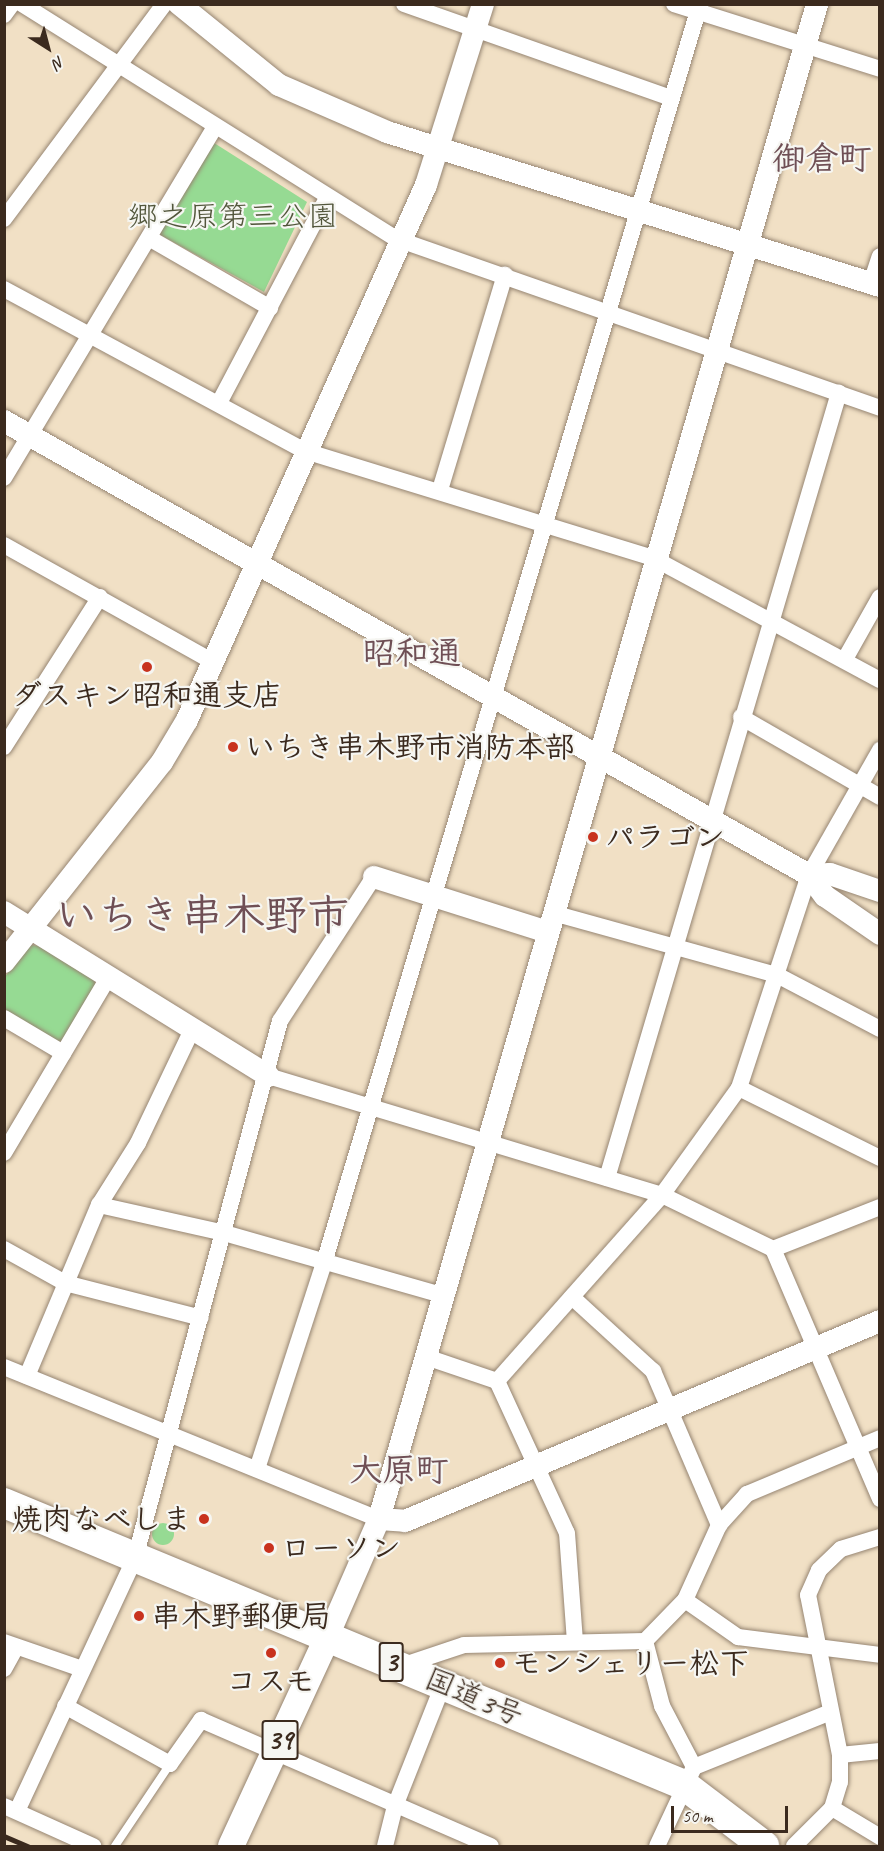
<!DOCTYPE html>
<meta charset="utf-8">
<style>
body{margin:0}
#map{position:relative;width:884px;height:1851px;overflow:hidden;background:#f1e0c5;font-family:Caveat,"Klee One",sans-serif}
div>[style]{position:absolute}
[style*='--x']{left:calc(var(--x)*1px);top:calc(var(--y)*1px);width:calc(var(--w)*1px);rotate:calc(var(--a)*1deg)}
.green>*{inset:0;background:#96da93}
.round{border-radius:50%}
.roads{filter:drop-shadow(0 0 2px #968572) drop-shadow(0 0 2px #968572)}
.lane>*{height:8px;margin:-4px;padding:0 4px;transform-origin:4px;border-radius:4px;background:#fff}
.street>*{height:16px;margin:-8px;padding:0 8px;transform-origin:8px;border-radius:8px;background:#fff}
.secondary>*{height:22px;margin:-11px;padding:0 11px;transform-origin:11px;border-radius:11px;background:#fff}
.primary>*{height:26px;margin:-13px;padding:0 13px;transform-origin:13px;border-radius:13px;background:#fff}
.highway>*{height:30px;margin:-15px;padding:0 15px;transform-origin:15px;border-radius:15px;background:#fff}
.rail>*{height:4.5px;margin:-2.25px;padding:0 2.25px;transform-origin:2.25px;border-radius:2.25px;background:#3b2a1e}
.dots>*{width:16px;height:16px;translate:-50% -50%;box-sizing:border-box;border:3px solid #f6f6f2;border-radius:50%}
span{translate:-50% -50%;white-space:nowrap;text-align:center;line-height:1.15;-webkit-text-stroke:4.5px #f6f6f2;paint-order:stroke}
.shield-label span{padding:2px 4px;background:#f6f6f2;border:2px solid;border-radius:4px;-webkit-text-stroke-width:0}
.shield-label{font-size:28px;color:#3b2a1e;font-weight:700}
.park-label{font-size:30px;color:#52563b}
.poi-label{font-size:30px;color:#3b2a1e;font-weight:700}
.left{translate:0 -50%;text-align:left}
.right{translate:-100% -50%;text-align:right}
.street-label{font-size:30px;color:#3b2a1e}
.quarter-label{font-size:33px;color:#6f4f55;font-weight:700}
.town-label{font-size:42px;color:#6f4f55;font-weight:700}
.frame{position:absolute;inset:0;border:6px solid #3b2a1e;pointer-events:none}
.north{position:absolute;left:18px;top:18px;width:60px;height:60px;-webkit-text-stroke:4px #f6f6f2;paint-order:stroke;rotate:144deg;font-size:16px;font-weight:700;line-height:24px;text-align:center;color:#3b2a1e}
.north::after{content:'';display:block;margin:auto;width:21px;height:27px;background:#3b2a1e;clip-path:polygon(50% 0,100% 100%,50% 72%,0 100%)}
.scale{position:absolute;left:671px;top:1806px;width:117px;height:27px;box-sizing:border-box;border:3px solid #3b2a1e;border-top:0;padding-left:8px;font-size:18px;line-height:21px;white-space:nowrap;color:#3b2a1e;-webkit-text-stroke:4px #f6f6f2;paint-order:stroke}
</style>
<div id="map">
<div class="green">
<div style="clip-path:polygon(211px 141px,307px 202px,264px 292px,155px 232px)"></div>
<div style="clip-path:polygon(29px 945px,41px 946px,94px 979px,96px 987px,65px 1040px,56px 1043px,5px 1012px,4px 978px)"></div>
<div class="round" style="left:152px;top:1523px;width:22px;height:22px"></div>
</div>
<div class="roads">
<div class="lane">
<div style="--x:115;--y:1846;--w:99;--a:-56.1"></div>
</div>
<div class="street">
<div style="--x:22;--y:4;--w:443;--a:32.1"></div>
<div style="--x:397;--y:239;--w:512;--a:19.28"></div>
<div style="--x:404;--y:4;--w:283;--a:19.4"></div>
<div style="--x:674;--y:4;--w:216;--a:17.5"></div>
<div style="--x:4;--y:15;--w:14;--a:-54"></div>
<div style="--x:4;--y:219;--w:268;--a:-53.3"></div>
<div style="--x:149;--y:238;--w:140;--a:30"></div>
<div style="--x:871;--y:283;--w:28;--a:-72"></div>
<div style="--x:4;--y:289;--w:342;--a:28.3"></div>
<div style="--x:305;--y:451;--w:366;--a:17.1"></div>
<div style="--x:655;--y:559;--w:255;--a:28.3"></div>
<div style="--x:219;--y:403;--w:232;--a:-62.2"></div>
<div style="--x:4;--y:478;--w:407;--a:-59"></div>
<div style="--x:440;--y:490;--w:225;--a:-73.2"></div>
<div style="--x:4;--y:545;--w:242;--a:29.2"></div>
<div style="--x:845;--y:659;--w:71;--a:-60.6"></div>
<div style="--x:741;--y:717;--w:160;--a:29.9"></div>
<div style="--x:4;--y:747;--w:178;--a:-57.4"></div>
<div style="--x:553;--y:913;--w:232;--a:15.5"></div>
<div style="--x:777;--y:975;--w:116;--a:27.7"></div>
<div style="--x:4;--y:1018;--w:69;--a:30.7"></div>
<div style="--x:268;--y:1076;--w:412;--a:16.8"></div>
<div style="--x:662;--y:1195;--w:123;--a:25.9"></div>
<div style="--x:773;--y:1249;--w:272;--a:66.8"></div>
<div style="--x:739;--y:1088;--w:157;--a:26.4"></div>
<div style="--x:4;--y:1153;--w:204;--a:-59.3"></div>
<div style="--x:607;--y:1178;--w:819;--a:-73.54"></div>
<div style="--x:99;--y:1205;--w:128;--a:12.6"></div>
<div style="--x:224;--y:1233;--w:226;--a:15.9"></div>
<div style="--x:4;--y:1249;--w:70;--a:29.1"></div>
<div style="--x:65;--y:1283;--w:140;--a:14.4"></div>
<div style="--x:773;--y:1249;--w:115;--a:-21.4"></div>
<div style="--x:572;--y:1297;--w:110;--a:42.4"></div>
<div style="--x:653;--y:1371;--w:168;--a:66.8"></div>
<div style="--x:426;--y:1357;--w:75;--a:18.7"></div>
<div style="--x:497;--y:1381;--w:167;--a:65.3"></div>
<div style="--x:567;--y:1533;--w:109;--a:85.8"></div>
<div style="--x:4;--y:1367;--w:405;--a:22.1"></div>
<div style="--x:27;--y:1376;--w:186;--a:-67.2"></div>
<div style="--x:99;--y:1205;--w:73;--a:-57.8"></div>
<div style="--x:138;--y:1143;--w:123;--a:-64.5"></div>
<div style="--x:497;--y:1381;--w:249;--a:-48.4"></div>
<div style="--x:662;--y:1195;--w:132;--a:-54.3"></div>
<div style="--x:739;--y:1088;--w:224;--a:-71.8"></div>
<div style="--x:809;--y:875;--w:144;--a:-60.4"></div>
<div style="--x:257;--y:1469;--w:217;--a:-72"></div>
<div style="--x:324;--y:1263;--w:1314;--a:-73.37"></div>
<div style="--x:685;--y:1600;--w:65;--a:34.9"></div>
<div style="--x:738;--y:1637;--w:143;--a:7.2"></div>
<div style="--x:645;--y:1641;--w:67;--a:75.3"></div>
<div style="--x:662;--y:1706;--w:69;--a:62.3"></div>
<div style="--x:694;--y:1767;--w:87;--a:115.1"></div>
<div style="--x:4;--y:1642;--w:83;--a:19.1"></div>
<div style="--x:401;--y:1666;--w:66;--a:-18.4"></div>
<div style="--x:464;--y:1645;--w:181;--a:-1.3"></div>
<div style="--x:645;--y:1641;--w:57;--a:-45.7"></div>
<div style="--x:685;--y:1600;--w:82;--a:-65.6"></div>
<div style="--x:719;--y:1525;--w:42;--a:-47.9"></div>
<div style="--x:747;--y:1494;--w:144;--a:-22.8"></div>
<div style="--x:4;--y:1669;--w:25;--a:-61"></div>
<div style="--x:65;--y:1706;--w:120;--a:28.9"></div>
<div style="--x:170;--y:1764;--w:54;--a:-54.8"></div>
<div style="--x:201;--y:1720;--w:316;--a:23.5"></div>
<div style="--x:840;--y:1755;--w:40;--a:-5.7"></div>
<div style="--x:694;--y:1767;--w:144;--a:-21.9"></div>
<div style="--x:4;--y:1806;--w:98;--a:24.2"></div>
<div style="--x:832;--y:1808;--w:56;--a:31.1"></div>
<div style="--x:17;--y:1811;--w:279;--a:-65"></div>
<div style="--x:135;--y:1558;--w:556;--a:-74.89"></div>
<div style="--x:280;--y:1021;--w:172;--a:-56.9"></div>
<div style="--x:385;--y:1846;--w:41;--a:-76"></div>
<div style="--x:395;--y:1806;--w:130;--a:-68.4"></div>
<div style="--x:794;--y:1846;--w:54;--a:-45"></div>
<div style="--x:832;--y:1808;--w:27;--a:-73"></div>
<div style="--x:840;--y:1782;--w:27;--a:-90"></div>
<div style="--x:840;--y:1755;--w:163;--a:-101.3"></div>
<div style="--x:808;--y:1595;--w:27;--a:-66"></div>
<div style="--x:819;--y:1570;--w:30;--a:-44"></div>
<div style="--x:841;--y:1549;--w:41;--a:-17.1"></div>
</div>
<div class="secondary">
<div style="--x:179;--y:4;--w:129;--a:39"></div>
<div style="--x:279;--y:85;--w:118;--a:23.5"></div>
<div style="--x:387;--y:132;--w:516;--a:17.35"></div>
<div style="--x:4;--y:421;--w:924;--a:29.42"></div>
<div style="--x:809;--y:875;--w:26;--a:53"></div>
<div style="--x:825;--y:896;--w:67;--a:34.6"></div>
<div style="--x:809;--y:875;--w:21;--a:-3"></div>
<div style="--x:830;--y:874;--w:53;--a:18.8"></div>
<div style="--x:374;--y:877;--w:182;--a:17.6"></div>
<div style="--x:4;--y:912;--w:311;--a:31.8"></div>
<div style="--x:4;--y:962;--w:255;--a:-51.7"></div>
<div style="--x:162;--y:762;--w:49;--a:-59.2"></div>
<div style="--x:187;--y:720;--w:586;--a:-65.93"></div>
<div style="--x:426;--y:185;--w:190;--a:-72.5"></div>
<div style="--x:379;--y:1519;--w:26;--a:4"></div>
<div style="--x:405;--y:1521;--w:515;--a:-22.83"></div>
<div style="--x:329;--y:1634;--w:125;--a:-66.5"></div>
<div style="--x:379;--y:1519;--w:1577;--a:-73.87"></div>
</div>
<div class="primary">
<div style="--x:231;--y:1846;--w:234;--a:-65.2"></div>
</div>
<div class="highway">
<div style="--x:4;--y:1503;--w:736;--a:22.52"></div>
<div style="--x:684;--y:1785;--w:101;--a:37.3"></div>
</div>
</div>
<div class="rail">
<div style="--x:4;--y:1836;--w:26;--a:23"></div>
</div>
<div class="dots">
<div style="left:147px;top:667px;background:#c8321e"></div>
<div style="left:233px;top:747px;background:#c8321e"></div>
<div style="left:593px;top:837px;background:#c8321e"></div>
<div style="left:204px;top:1519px;background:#c8321e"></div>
<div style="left:269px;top:1548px;background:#c8321e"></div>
<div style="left:139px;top:1616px;background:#c8321e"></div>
<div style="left:271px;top:1653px;background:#c8321e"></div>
<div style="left:500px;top:1663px;background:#c8321e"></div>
</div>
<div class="shield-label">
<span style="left:391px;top:1662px">3</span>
<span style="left:280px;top:1740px">39</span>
</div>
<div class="park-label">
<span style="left:233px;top:216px">郷之原第三公園</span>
</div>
<div class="poi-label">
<span style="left:147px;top:695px">ダスキン昭和通支店</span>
<span class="left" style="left:245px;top:747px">いちき串木野市消防本部</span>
<span class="left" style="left:605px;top:837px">パラゴン</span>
<span class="right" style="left:192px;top:1519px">焼肉なべしま</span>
<span class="left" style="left:281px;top:1548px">ローソン</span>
<span class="left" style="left:151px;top:1616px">串木野郵便局</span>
<span class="left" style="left:512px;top:1663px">モンシェリー松下</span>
<span style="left:271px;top:1681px">コスモ</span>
</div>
<div class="street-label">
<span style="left:474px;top:1697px;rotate:23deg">国道3号</span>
</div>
<div class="quarter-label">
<span style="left:822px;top:159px">御倉町</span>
<span style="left:412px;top:654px">昭和通</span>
<span style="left:399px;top:1471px">大原町</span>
</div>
<div class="town-label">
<span style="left:202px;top:916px">いちき串木野市</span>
</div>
<div class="frame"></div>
<div class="north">N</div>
<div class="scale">50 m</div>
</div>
